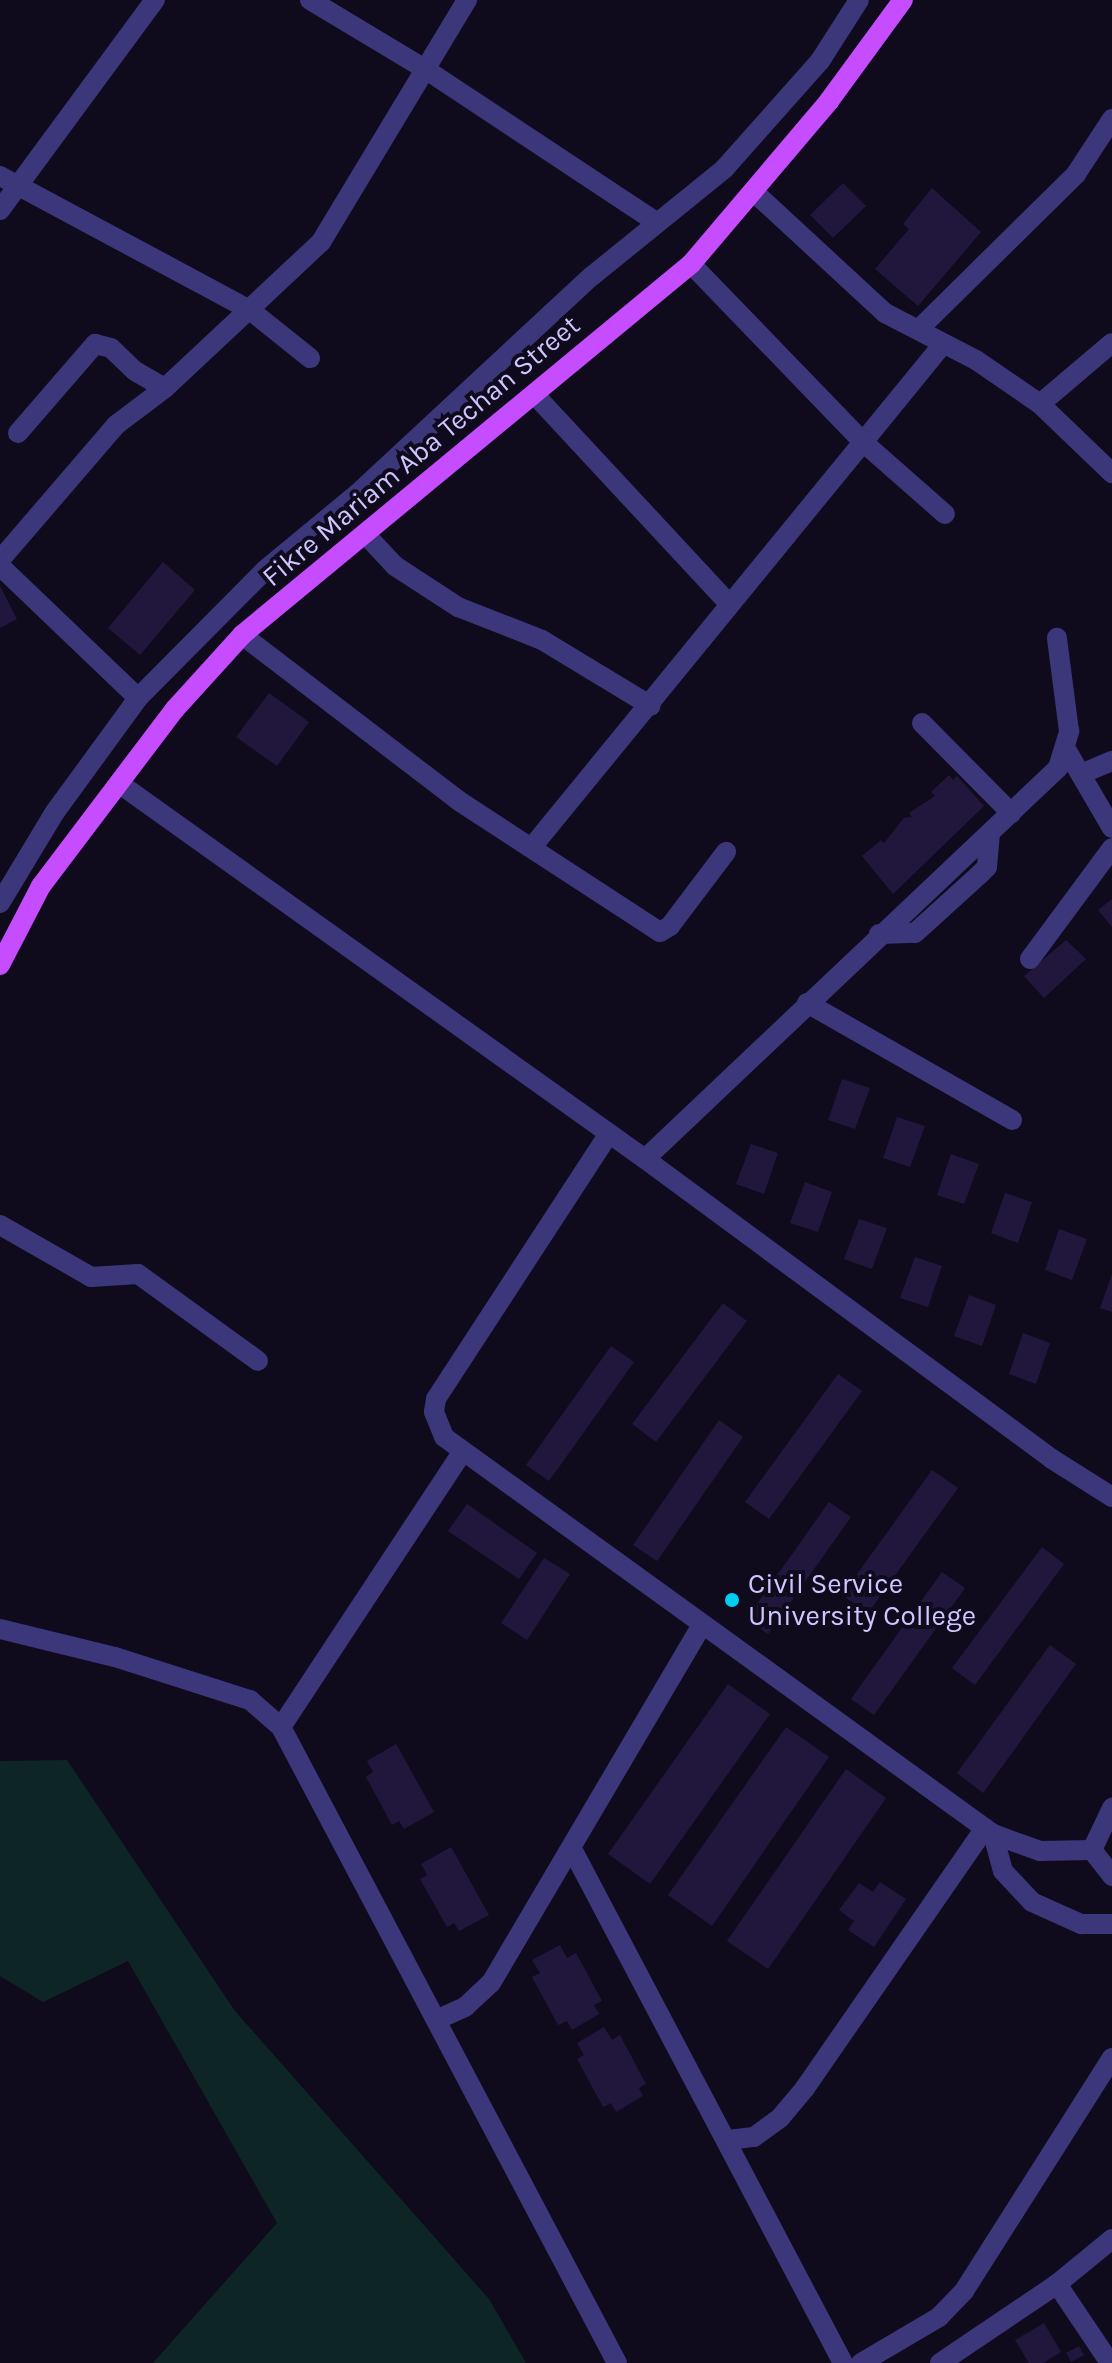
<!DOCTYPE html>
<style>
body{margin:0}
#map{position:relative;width:1112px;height:2363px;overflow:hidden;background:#0f0b1c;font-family:Karla,sans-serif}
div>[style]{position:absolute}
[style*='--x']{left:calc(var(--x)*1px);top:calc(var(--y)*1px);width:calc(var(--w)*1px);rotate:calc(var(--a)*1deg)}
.green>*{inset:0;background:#0e2526}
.building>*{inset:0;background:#21173d}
.minor>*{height:20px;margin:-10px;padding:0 10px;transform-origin:10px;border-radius:10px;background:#3c367b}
.major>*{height:20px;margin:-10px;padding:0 10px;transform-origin:10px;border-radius:10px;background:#c54dff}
.dots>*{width:22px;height:22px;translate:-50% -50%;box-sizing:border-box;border:4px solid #0f0b1c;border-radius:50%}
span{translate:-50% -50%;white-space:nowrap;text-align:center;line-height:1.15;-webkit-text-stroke:8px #0f0b1c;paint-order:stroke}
.street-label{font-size:28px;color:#cfc6ff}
.poi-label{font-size:28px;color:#cfc6ff}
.left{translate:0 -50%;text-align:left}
</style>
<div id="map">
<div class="green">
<div style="clip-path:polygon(67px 1760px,235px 2011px,489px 2299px,526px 2363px,153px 2363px,277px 2223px,128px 1961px,43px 2002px,0 1976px,0 1761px)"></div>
</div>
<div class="building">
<div style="clip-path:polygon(843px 183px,866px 206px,833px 238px,810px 215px)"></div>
<div style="clip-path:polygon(932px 188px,981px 232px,918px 306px,875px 269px,909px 229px,903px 224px)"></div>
<div style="clip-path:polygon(163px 562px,195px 590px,140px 655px,108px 628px)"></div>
<div style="clip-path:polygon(0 586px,17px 619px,0 628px)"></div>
<div style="clip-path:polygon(269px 693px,309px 722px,277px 766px,236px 737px)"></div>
<div style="clip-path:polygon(949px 775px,953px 780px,957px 776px,984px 806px,893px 894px,862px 856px,881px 840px,884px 843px,904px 818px,912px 817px,909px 813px,935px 796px,931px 792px)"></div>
<div style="clip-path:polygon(1112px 899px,1112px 927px,1098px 910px)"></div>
<div style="clip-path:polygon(1066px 940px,1086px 959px,1044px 998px,1024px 976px)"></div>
<div style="clip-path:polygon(842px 1079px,870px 1088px,855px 1129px,828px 1120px)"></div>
<div style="clip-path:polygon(897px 1117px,925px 1126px,910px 1167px,883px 1158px)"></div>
<div style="clip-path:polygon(751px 1144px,778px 1153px,764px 1194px,736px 1184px)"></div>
<div style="clip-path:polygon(951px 1154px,979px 1164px,964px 1204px,937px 1195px)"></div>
<div style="clip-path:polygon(805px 1182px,832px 1192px,818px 1232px,790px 1223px)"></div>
<div style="clip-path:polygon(1005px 1193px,1032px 1202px,1018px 1243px,991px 1233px)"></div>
<div style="clip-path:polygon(859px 1219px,887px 1228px,872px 1269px,844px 1259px)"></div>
<div style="clip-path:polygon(1059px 1229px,1087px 1239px,1072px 1280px,1045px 1270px)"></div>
<div style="clip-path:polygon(915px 1257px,942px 1266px,928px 1307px,900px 1298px)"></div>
<div style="clip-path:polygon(1112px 1274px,1112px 1312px,1100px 1308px)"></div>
<div style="clip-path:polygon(969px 1295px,996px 1305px,982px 1346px,954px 1336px)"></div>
<div style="clip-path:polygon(723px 1303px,747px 1321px,656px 1442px,632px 1424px)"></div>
<div style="clip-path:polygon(1023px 1333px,1050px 1343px,1036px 1384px,1009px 1374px)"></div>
<div style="clip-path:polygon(611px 1346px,634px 1362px,549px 1481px,526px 1465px)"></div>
<div style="clip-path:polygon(838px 1374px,862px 1391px,769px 1519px,745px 1502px)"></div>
<div style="clip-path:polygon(719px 1420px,743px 1437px,657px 1561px,633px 1545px)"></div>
<div style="clip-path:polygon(932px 1470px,958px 1488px,868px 1613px,842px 1595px)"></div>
<div style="clip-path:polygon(829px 1502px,851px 1517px,768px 1634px,746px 1619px)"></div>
<div style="clip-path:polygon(467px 1504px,537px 1553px,519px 1579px,448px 1531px)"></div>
<div style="clip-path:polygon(1042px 1547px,1064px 1564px,975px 1685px,952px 1668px)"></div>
<div style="clip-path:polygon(544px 1558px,570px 1574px,527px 1640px,501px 1623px)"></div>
<div style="clip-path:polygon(942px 1572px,965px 1588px,874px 1715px,851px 1699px)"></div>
<div style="clip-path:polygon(1050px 1645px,1076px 1664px,983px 1793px,957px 1773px)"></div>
<div style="clip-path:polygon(728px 1684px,770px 1714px,650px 1884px,608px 1854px)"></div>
<div style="clip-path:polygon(786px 1727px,829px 1757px,712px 1926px,668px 1895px)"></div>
<div style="clip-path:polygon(396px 1744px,434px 1812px,404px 1829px,399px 1821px,392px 1825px,366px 1777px,373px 1772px,367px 1761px)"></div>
<div style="clip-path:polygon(846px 1769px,886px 1798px,768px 1969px,727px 1941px)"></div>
<div style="clip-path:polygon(451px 1847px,489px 1915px,459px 1931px,454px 1923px,447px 1927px,420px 1879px,427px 1875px,421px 1864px)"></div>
<div style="clip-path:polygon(880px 1882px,906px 1899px,874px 1947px,848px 1930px,854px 1921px,839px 1910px,859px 1883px,873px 1892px)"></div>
<div style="clip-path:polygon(560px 1945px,567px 1958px,576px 1953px,602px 2001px,594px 2005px,599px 2014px,572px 2030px,567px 2021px,558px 2025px,532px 1977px,540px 1973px,532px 1960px)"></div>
<div style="clip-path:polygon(604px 2027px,612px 2040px,620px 2035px,646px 2084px,639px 2088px,643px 2096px,616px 2112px,611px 2103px,603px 2107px,577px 2059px,584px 2055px,577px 2043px)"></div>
<div style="clip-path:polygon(1044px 2323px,1061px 2352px,1043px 2363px,1029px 2363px,1015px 2340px)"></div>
<div style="clip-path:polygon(1079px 2346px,1084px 2355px,1071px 2362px,1066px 2353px)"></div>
</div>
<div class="minor">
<div style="--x:310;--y:0;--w:134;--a:31"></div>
<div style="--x:425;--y:69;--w:276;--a:33.5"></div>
<div style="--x:0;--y:176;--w:284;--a:28.2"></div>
<div style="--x:250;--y:310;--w:77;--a:38.7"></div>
<div style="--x:755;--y:193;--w:177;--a:42.7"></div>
<div style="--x:885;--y:313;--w:102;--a:27.3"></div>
<div style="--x:976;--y:360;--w:78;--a:34.5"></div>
<div style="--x:1040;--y:404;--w:100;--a:43.8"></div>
<div style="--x:0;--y:210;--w:261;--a:-53.6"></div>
<div style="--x:919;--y:329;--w:221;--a:-44.6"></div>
<div style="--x:1076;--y:174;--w:66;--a:-56.8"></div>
<div style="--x:943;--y:344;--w:127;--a:129.2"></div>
<div style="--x:863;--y:442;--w:109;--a:41.3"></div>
<div style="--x:535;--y:395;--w:284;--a:47.1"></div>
<div style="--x:1040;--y:404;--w:94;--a:-40.3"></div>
<div style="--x:18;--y:433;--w:118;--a:-49.1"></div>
<div style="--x:95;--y:344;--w:16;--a:14"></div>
<div style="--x:111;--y:348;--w:33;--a:44"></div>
<div style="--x:135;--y:371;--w:34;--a:30"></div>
<div style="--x:366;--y:535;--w:42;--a:46.9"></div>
<div style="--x:395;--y:566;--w:75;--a:33.1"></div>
<div style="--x:458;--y:607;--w:90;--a:21.4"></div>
<div style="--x:542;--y:640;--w:127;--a:31.2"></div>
<div style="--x:0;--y:560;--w:178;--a:-49.3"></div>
<div style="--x:116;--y:425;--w:61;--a:-37.1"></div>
<div style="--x:165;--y:388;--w:214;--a:-43.1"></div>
<div style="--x:321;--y:242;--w:283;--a:-58.9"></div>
<div style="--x:0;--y:566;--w:191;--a:43.7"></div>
<div style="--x:242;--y:635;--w:273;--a:37.4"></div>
<div style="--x:459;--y:801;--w:240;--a:33.1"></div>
<div style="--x:660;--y:932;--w:12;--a:-31"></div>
<div style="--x:670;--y:926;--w:93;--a:-52.9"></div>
<div style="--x:922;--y:723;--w:127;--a:45.3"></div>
<div style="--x:1067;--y:751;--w:89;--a:59.7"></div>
<div style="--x:1081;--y:774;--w:34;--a:-23"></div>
<div style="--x:120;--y:784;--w:645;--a:35.54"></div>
<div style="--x:645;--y:1159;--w:506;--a:36.39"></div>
<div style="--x:1052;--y:1459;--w:71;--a:32.3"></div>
<div style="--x:532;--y:847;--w:523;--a:-50.74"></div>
<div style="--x:863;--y:442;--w:248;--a:-134"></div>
<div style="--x:0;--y:903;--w:106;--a:-58.9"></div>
<div style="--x:55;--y:812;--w:141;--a:-53.9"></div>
<div style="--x:138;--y:698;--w:180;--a:-45.2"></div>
<div style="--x:265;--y:570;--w:119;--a:-39.6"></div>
<div style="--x:357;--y:494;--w:321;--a:-42.9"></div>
<div style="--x:592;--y:276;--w:170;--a:-39"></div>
<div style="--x:724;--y:169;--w:144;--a:-48.4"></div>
<div style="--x:820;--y:61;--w:72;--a:-57.4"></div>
<div style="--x:879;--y:934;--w:36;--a:-2"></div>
<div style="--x:915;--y:933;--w:88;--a:-42.2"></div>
<div style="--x:980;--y:874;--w:10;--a:-45"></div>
<div style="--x:987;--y:867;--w:34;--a:-85"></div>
<div style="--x:1030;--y:959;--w:138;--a:-53.5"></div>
<div style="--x:807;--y:1003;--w:236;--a:29.7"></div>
<div style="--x:608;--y:1135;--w:315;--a:123.1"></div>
<div style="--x:436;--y:1399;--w:13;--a:99"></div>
<div style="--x:434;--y:1412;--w:27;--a:68"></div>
<div style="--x:444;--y:1437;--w:678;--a:35.87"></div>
<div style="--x:993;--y:1834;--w:50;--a:19.9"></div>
<div style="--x:1040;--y:1851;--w:52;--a:-1.1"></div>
<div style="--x:645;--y:1159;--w:569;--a:-43.43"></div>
<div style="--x:1058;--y:768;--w:39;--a:-73"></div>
<div style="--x:1069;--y:731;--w:94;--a:-97.4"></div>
<div style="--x:0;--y:1225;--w:105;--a:29.7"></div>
<div style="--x:91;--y:1277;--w:47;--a:-3.7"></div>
<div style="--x:138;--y:1274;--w:148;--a:35.9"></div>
<div style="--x:0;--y:1629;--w:118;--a:13.7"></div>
<div style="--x:115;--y:1657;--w:142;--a:17.7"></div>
<div style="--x:250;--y:1700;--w:41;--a:41.1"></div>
<div style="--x:281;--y:1727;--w:719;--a:62.15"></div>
<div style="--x:281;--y:1727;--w:328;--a:-56.6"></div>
<div style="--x:993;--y:1834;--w:38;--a:75"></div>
<div style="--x:1003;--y:1871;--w:42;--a:46.9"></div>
<div style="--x:1032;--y:1902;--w:54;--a:24.2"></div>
<div style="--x:1081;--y:1924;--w:31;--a:0"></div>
<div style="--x:572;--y:1849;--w:581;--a:62.2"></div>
<div style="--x:1092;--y:1850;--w:47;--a:-64.5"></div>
<div style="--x:1092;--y:1850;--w:33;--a:52"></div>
<div style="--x:436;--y:2020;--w:32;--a:-24"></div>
<div style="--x:465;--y:2007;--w:35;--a:-43"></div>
<div style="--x:491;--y:1983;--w:416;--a:-59.5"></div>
<div style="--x:728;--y:2140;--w:26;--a:-7"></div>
<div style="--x:754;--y:2137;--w:32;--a:-36"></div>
<div style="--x:780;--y:2118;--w:39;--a:-50"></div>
<div style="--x:805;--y:2088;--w:316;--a:-55.3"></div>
<div style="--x:1057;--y:2284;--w:95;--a:56.1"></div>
<div style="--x:861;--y:2363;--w:91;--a:-30.5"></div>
<div style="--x:939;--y:2317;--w:36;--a:-46"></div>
<div style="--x:964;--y:2291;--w:276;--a:-57.6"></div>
<div style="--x:940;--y:2363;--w:141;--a:-34"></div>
<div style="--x:1057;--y:2284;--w:71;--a:-39.3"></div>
</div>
<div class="major">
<div style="--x:0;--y:965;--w:89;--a:-62.6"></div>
<div style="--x:41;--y:886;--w:222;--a:-52.9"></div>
<div style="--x:175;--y:709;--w:100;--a:-47.8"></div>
<div style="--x:242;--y:635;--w:582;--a:-39.57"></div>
<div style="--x:691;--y:264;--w:214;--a:-49.7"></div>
<div style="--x:829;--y:101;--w:125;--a:-53.8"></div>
</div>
<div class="dots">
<div style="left:732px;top:1600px;background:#00cdf1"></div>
</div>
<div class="street-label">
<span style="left:421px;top:451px;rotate:-40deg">Fikre Mariam Aba Techan Street</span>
</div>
<div class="poi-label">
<span class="left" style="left:748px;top:1600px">Civil Service<br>University College</span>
</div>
</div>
